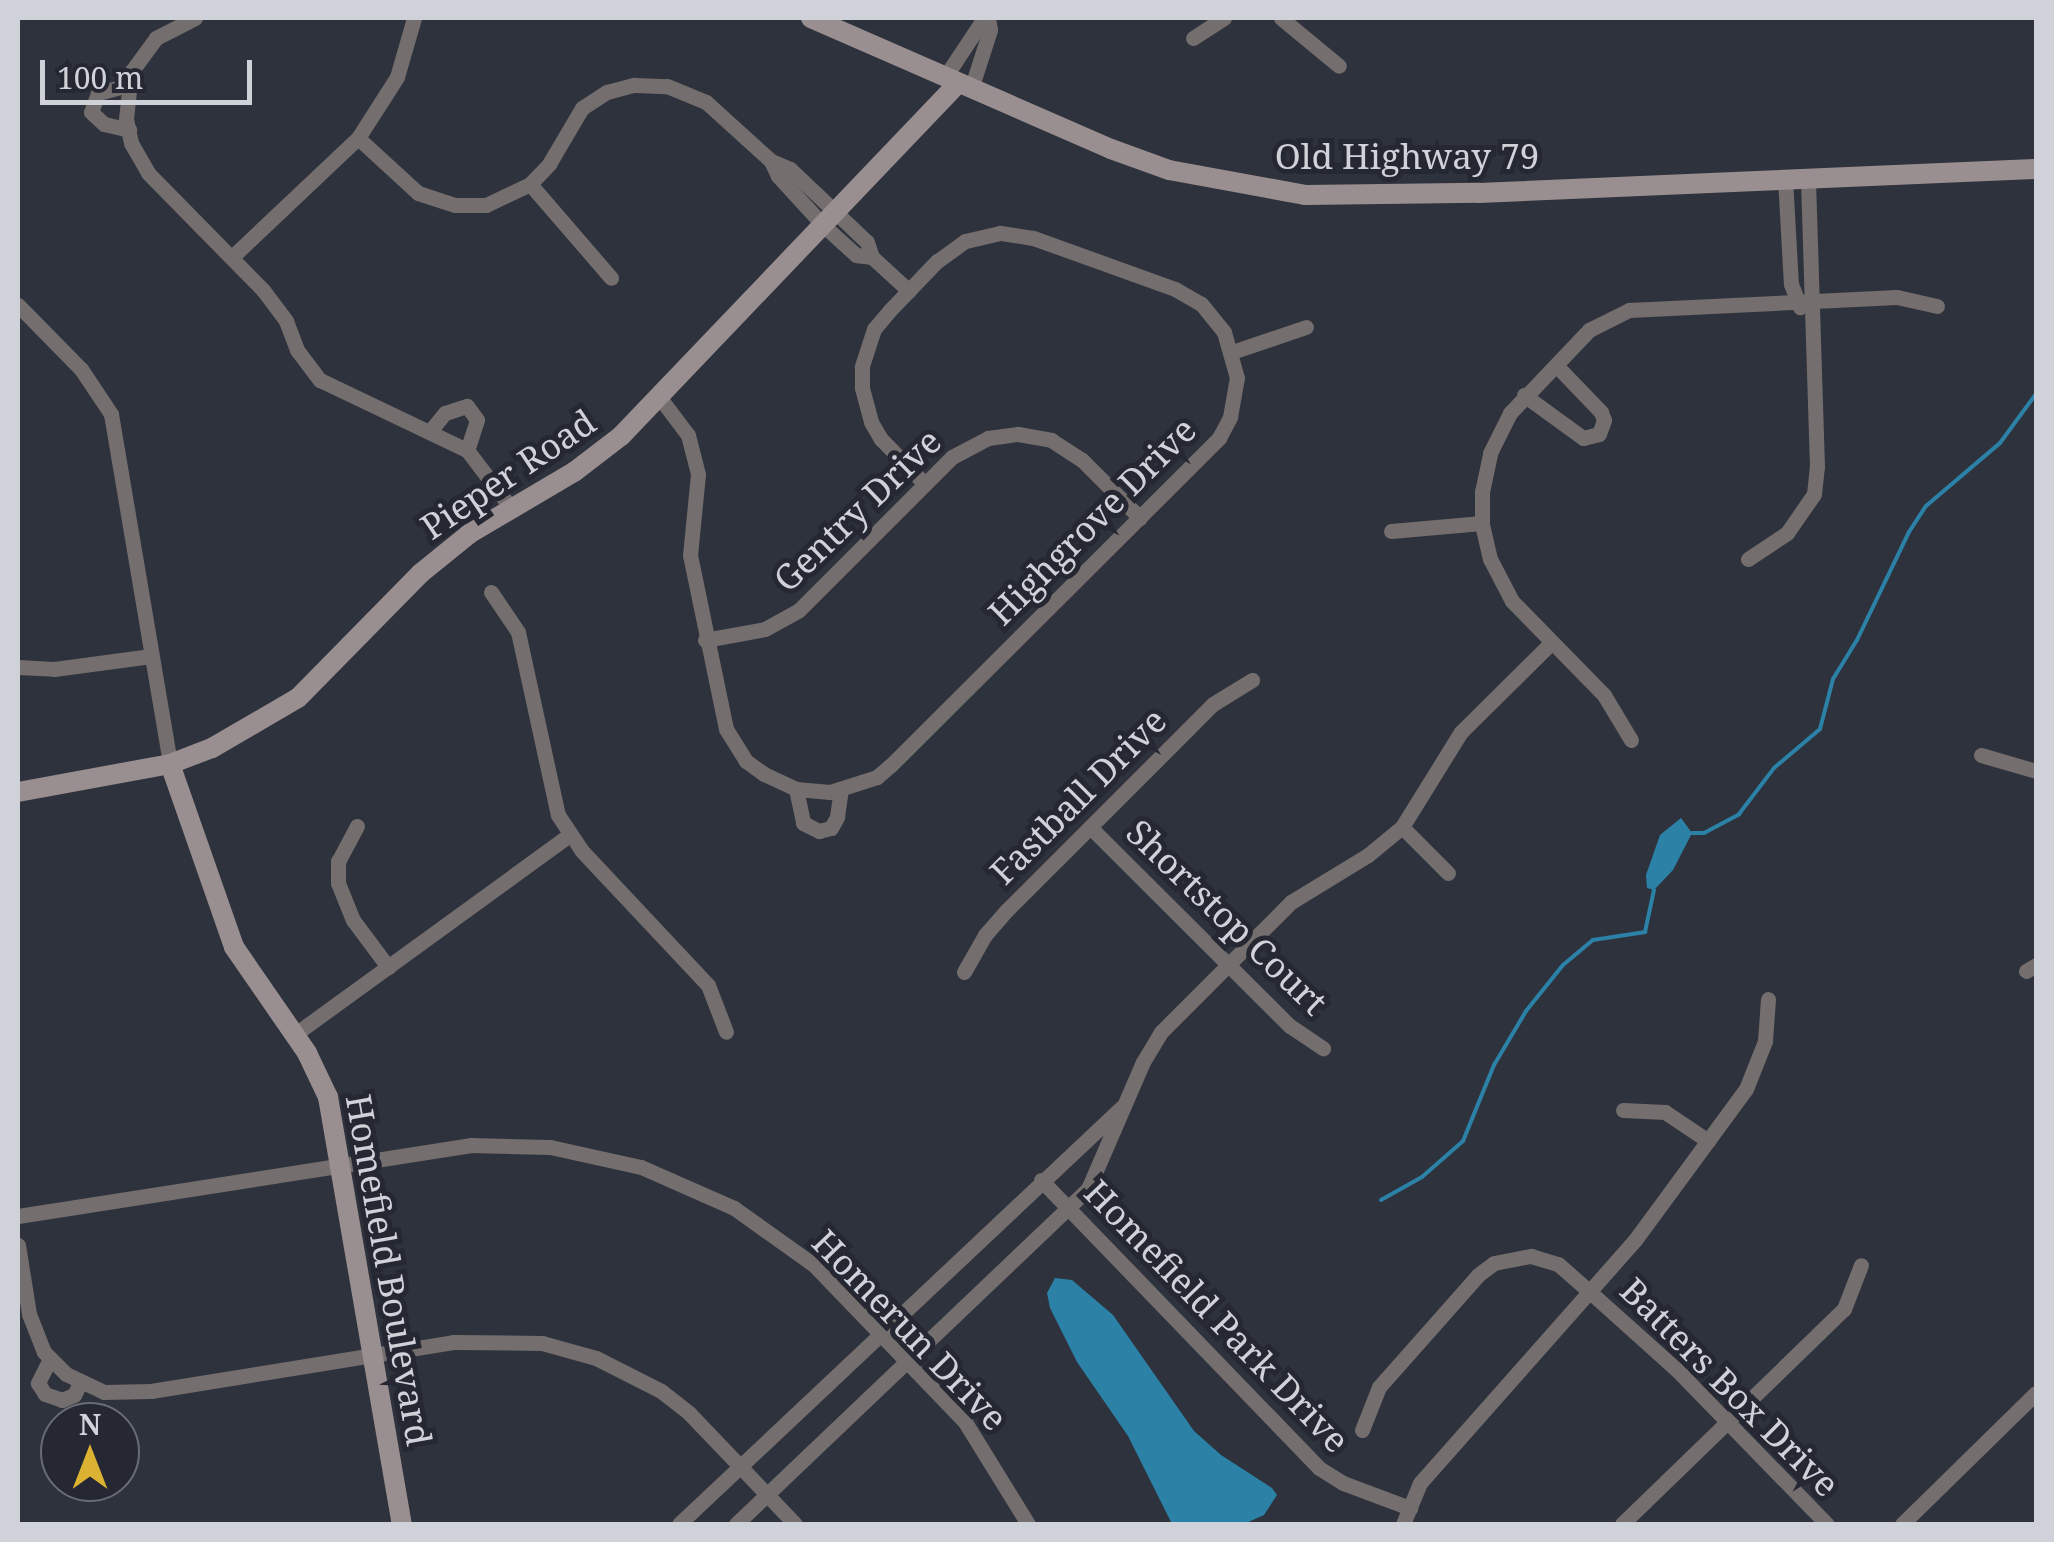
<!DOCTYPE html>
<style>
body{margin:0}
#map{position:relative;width:2054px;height:1542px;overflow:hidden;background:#2e323c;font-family:"Noto Serif",serif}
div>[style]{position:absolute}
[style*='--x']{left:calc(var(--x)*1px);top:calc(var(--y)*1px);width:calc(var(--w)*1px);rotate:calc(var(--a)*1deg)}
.water>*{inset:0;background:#2c81a7}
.stream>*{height:4px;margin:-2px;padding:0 2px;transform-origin:2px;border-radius:2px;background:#2c81a7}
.street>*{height:15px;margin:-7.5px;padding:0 7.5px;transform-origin:7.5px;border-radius:7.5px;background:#746e6e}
.secondary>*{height:20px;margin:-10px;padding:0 10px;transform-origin:10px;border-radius:10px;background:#9a8f90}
span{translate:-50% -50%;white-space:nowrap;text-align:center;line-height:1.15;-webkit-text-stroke:10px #252832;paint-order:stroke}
.street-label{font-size:35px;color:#d0d2d9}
.frame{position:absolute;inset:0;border:20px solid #d0d2d9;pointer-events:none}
.north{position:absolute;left:40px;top:1402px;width:100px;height:100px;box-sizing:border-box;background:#252832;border:2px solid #696c75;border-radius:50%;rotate:0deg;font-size:28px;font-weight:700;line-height:40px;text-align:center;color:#d0d2d9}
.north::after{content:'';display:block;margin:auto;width:35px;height:45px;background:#dcb233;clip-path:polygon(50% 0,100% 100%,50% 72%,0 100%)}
.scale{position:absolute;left:40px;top:60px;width:212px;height:45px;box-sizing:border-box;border:5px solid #d0d2d9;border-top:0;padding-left:12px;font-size:30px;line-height:35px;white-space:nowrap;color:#d0d2d9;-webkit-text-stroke:8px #252832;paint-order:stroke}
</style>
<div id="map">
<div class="water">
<div style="clip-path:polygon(1681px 818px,1692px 833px,1673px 870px,1654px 890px,1647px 888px,1646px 875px,1660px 835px)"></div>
<div style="clip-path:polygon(1055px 1278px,1072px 1280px,1113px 1315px,1194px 1431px,1221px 1455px,1272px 1488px,1277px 1495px,1264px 1515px,1244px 1524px,1172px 1524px,1128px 1436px,1077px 1362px,1050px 1308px,1047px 1293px)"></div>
</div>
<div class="stream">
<div style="--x:1692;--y:833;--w:12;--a:0"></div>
<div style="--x:1704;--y:833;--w:40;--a:-28"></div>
<div style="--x:1739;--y:814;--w:58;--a:-52.7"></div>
<div style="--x:1774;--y:768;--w:60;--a:-40.3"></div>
<div style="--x:1820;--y:729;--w:52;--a:-75.4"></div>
<div style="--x:1833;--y:679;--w:46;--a:-58.4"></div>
<div style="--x:1857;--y:640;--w:120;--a:-64.3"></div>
<div style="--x:1909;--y:532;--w:31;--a:-57"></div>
<div style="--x:1926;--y:506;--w:97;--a:-40.4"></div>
<div style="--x:2000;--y:443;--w:61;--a:-53.7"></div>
<div style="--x:1381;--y:1200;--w:47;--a:-29.3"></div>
<div style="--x:1422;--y:1177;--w:55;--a:-41.3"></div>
<div style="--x:1463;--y:1141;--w:82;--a:-67.8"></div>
<div style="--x:1494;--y:1065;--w:63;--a:-59.3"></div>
<div style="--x:1526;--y:1011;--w:59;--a:-51.2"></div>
<div style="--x:1563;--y:965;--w:39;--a:-40"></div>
<div style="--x:1593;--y:940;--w:53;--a:-8.7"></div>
<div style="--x:1645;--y:932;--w:43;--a:-77.9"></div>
</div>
<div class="street">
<div style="--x:195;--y:18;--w:44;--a:152.9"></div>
<div style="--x:156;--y:38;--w:42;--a:126.3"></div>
<div style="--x:131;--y:72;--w:47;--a:96.1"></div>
<div style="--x:126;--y:119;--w:25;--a:78"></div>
<div style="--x:131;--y:143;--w:34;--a:60"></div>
<div style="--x:148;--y:173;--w:164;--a:45.5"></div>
<div style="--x:263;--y:290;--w:39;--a:53"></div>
<div style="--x:286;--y:321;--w:31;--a:69"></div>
<div style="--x:297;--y:350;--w:38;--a:53"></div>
<div style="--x:320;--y:380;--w:163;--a:25.5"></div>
<div style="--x:467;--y:450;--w:73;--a:52.8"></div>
<div style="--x:1281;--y:18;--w:75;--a:39.6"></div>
<div style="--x:1193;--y:38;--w:37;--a:-33"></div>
<div style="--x:945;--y:77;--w:71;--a:-56.5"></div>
<div style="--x:128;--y:85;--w:31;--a:165"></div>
<div style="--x:98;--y:93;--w:20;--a:110"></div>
<div style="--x:91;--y:112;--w:18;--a:43"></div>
<div style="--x:104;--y:124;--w:26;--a:13"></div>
<div style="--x:971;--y:89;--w:62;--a:-72.1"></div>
<div style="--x:990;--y:30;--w:12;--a:-99"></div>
<div style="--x:358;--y:138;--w:81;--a:42.5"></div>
<div style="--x:418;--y:193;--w:39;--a:18"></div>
<div style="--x:455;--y:205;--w:31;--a:0"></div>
<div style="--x:486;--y:205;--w:49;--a:-25.5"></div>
<div style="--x:530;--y:184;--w:28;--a:-46"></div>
<div style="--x:549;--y:164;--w:65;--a:-59.5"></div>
<div style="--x:582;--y:108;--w:30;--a:-33"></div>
<div style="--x:607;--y:92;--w:28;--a:-15"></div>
<div style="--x:634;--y:85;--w:33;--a:2"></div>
<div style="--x:667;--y:86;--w:42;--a:22.3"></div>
<div style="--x:706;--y:102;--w:88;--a:42.2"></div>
<div style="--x:771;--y:161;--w:21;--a:23"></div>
<div style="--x:790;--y:169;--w:106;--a:43.5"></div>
<div style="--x:867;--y:242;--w:16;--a:72"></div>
<div style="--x:872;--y:257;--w:50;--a:42.6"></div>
<div style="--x:771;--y:161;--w:17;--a:65"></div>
<div style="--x:778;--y:176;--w:67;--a:47.4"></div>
<div style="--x:823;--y:225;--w:45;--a:42.3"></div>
<div style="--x:856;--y:255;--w:16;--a:7"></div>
<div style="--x:1785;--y:178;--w:106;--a:86.8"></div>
<div style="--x:1791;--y:284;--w:25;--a:69"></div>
<div style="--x:530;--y:184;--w:124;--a:49.2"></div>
<div style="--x:232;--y:257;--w:173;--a:-43.4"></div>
<div style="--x:358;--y:138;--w:72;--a:-57.4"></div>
<div style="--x:397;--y:77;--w:61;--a:-73.9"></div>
<div style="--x:18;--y:305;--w:90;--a:45.5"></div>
<div style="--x:81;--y:369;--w:54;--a:56.3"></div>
<div style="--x:111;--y:414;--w:355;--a:80.4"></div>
<div style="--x:1232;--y:352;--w:78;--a:-18.7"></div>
<div style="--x:1524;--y:395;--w:73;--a:36.1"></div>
<div style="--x:1583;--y:438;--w:16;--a:-14"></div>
<div style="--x:1599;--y:434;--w:15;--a:-70"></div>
<div style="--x:1604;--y:420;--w:9;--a:-111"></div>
<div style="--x:1601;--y:412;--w:65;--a:-133.8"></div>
<div style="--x:660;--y:398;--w:46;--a:52.9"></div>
<div style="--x:688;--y:435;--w:40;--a:75.6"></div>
<div style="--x:698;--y:474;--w:81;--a:95.6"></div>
<div style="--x:690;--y:555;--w:178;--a:78.3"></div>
<div style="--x:726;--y:729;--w:38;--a:58"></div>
<div style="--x:746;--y:761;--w:22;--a:36"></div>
<div style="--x:764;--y:774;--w:35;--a:25"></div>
<div style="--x:796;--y:789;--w:34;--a:5"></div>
<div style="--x:830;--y:792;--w:49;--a:-17.7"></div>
<div style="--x:877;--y:777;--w:18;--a:-41"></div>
<div style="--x:891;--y:765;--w:463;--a:-44.9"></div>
<div style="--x:1219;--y:438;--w:24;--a:-62"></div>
<div style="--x:1230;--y:417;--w:40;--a:-80"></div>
<div style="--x:1237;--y:378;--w:48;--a:-105.8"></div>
<div style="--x:1224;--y:332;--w:36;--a:-129"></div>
<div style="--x:1201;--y:304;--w:30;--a:-150"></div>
<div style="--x:1175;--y:289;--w:151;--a:-160.2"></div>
<div style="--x:1033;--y:238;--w:33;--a:-171"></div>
<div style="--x:1000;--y:233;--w:36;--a:167"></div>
<div style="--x:965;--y:241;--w:34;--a:144"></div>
<div style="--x:937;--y:261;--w:68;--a:133.8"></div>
<div style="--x:890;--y:310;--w:25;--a:130"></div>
<div style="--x:874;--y:329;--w:40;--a:108"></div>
<div style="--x:862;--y:367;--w:21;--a:90"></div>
<div style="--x:862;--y:388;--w:35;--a:75"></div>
<div style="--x:871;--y:422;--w:20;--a:60"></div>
<div style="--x:881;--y:439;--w:62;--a:45.7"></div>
<div style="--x:431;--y:430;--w:22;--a:-51"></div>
<div style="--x:445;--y:413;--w:23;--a:-18"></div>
<div style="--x:467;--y:406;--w:17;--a:54"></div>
<div style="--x:477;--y:420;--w:32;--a:108"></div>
<div style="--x:1391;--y:531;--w:91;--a:-5"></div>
<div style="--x:1748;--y:559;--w:47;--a:-33.7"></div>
<div style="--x:1787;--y:533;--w:47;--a:-55.3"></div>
<div style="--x:1814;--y:494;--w:27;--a:-84"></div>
<div style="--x:1817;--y:467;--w:290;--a:-91.8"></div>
<div style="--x:491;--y:592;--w:48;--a:56"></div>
<div style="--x:518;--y:632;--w:187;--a:77.7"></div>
<div style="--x:558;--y:815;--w:43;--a:56.3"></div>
<div style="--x:582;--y:851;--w:184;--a:46.8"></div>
<div style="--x:708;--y:985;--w:50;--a:69"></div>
<div style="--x:705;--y:640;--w:61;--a:-10.4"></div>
<div style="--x:765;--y:629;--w:39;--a:-29"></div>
<div style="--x:799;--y:610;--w:216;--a:-45"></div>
<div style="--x:952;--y:457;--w:41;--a:-27.8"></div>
<div style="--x:988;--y:438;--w:30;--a:-8"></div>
<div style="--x:1018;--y:434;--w:34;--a:10"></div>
<div style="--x:1051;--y:440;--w:37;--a:33"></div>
<div style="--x:1082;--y:460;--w:82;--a:45"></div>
<div style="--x:18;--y:667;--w:36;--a:3"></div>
<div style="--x:54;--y:669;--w:98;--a:-7.6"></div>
<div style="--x:1631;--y:740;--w:52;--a:-121"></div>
<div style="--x:1604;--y:695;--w:132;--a:-134.4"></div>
<div style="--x:1512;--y:601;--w:47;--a:-117.6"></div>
<div style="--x:1490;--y:559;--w:37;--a:-103"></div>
<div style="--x:1482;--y:523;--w:31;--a:-90"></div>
<div style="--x:1482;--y:492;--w:40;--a:-78"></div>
<div style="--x:1490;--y:453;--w:45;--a:-63.4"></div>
<div style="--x:1510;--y:413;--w:115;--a:-46.4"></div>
<div style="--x:1589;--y:330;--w:45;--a:-26.6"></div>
<div style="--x:1629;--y:310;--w:268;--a:-2.8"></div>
<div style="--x:1897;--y:297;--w:41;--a:12.7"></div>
<div style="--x:1981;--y:755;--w:57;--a:16.2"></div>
<div style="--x:796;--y:789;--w:35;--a:78"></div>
<div style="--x:803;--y:823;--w:18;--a:27"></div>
<div style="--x:819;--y:831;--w:12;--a:-14"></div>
<div style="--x:831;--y:828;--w:13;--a:-61"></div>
<div style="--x:837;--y:817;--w:27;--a:-82"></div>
<div style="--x:357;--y:826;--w:40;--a:118"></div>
<div style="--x:338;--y:861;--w:22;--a:90"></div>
<div style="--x:338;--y:883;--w:40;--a:68"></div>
<div style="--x:353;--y:920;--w:59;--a:53.3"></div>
<div style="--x:1090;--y:827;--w:282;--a:44.9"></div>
<div style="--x:1290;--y:1026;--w:40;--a:34"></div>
<div style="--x:1402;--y:827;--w:65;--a:45"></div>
<div style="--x:2026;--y:971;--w:12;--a:-31"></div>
<div style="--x:964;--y:972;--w:43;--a:-60.4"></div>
<div style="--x:985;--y:935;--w:32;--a:-49"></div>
<div style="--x:1006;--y:911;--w:293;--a:-45"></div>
<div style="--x:1213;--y:704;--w:46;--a:-31.6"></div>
<div style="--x:294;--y:1035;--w:340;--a:-36"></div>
<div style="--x:1623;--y:1110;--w:42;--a:2.7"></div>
<div style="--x:1665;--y:1112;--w:52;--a:34"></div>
<div style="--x:1041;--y:1180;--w:400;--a:46"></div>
<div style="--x:1319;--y:1468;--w:28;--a:32"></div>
<div style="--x:1343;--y:1483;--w:72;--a:20.5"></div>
<div style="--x:18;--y:1216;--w:459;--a:-8.9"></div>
<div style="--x:471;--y:1145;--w:79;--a:1.5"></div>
<div style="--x:550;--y:1147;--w:93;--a:12.4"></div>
<div style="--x:641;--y:1167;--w:102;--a:23.8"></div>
<div style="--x:734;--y:1208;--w:98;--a:35.5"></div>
<div style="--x:814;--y:1265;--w:218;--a:46.1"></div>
<div style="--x:965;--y:1422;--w:120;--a:58.3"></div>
<div style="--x:18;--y:1245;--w:70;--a:80.9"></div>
<div style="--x:29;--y:1314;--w:41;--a:68.5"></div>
<div style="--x:44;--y:1352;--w:31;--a:45"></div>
<div style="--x:66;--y:1374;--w:42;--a:25.3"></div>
<div style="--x:104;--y:1392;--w:47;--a:-1.2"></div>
<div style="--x:151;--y:1391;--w:306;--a:-9.2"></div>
<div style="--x:453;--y:1342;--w:89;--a:0.6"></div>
<div style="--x:542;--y:1343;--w:56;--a:15.5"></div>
<div style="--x:596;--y:1358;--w:73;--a:26.9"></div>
<div style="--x:661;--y:1391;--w:36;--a:38"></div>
<div style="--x:689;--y:1413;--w:153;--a:46.3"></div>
<div style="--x:50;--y:1359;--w:27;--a:117"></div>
<div style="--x:38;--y:1383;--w:13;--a:58"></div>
<div style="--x:45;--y:1394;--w:18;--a:19"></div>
<div style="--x:62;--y:1400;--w:13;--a:-23"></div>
<div style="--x:74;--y:1395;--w:13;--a:-63"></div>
<div style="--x:1362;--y:1430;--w:46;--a:-68.4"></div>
<div style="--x:1379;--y:1387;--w:149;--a:-48.5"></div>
<div style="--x:1478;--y:1275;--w:20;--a:-37"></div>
<div style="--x:1494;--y:1263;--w:38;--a:-11"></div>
<div style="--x:1531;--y:1256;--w:28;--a:17"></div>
<div style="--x:1558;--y:1264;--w:43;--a:41.2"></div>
<div style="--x:1590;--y:1292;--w:117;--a:41.9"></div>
<div style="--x:1677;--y:1370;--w:215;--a:45.8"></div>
<div style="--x:679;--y:1524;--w:608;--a:-43.27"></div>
<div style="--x:736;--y:1524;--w:486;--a:-43.6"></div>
<div style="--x:1088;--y:1189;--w:138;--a:-66.6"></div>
<div style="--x:1143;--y:1062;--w:35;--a:-59"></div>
<div style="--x:1161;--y:1032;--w:184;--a:-45"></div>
<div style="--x:1291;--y:902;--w:90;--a:-31.4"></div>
<div style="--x:1368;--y:855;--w:44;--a:-39.5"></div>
<div style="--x:1402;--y:827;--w:112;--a:-58.2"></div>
<div style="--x:1461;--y:732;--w:127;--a:-44.7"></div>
<div style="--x:1403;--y:1524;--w:44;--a:-67.5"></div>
<div style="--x:1420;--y:1483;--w:324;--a:-48.5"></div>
<div style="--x:1635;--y:1240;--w:187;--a:-53.7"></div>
<div style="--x:1746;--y:1089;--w:52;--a:-68.4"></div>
<div style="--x:1765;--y:1041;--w:42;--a:-85.9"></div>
<div style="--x:1622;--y:1524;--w:309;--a:-44.1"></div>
<div style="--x:1844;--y:1309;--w:47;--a:-68.9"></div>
<div style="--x:1902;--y:1524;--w:187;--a:-44.4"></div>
</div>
<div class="secondary">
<div style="--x:811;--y:18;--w:327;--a:23.6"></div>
<div style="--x:1111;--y:149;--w:62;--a:19.9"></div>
<div style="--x:1169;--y:170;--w:138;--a:10.4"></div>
<div style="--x:1305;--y:195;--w:174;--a:-0.7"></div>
<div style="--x:1479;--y:193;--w:558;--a:-2.47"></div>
<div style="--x:170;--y:764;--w:194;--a:70.7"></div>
<div style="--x:234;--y:947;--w:129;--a:55.4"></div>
<div style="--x:307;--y:1053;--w:49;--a:64.5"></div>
<div style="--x:328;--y:1097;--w:433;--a:80.2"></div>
<div style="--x:18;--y:792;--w:155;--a:-10.4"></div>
<div style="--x:170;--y:764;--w:45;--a:-20.9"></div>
<div style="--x:212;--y:748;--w:99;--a:-30.2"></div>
<div style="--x:298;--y:698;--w:175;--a:-45.5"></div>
<div style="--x:421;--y:573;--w:62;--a:-39.1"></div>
<div style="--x:469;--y:534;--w:122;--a:-30.6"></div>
<div style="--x:574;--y:472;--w:59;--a:-37.5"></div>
<div style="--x:621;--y:436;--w:487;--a:-46.3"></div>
</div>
<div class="street-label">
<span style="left:1407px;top:156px">Old Highway 79</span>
<span style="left:508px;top:474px;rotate:-34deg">Pieper Road</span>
<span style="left:857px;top:510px;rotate:-44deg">Gentry Drive</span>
<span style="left:1092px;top:521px;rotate:-45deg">Highgrove Drive</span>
<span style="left:1078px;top:796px;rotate:-45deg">Fastball Drive</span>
<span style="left:1227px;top:917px;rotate:44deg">Shortstop Court</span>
<span style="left:389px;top:1270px;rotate:80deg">Homefield Boulevard</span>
<span style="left:1217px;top:1316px;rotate:46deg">Homefield Park Drive</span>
<span style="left:910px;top:1330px;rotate:46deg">Homerun Drive</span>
<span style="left:1730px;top:1387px;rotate:45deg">Batters Box Drive</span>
</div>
<div class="frame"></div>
<div class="north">N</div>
<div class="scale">100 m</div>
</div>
